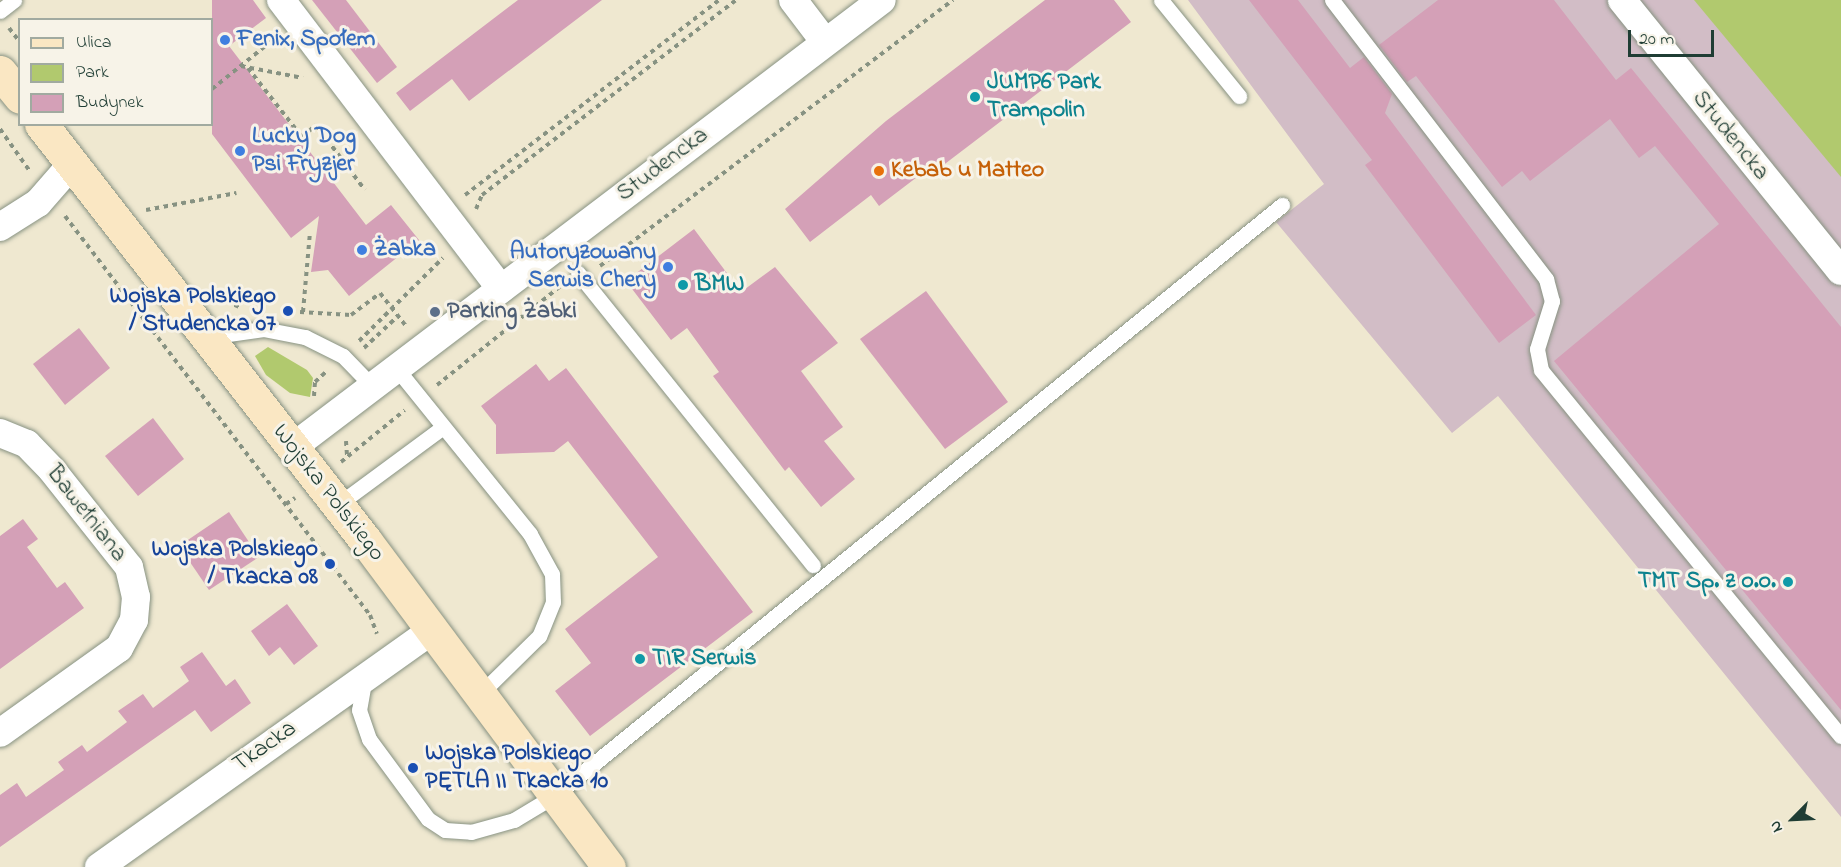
<!DOCTYPE html>
<meta charset="utf-8">
<style>
body{margin:0}
#map{position:relative;width:1841px;height:867px;overflow:hidden;background:#efe8d0;font-family:"Indie Flower",sans-serif}
div>[style]{position:absolute}
[style*='--x']{left:calc(var(--x)*1px);top:calc(var(--y)*1px);width:calc(var(--w)*1px);rotate:calc(var(--a)*1deg)}
.industrial>*{inset:0;background:#d2bdc6}
.green>*{inset:0;background:#b1c96e}
.building>*{inset:0;background:#d4a0b7}
.path>*{height:4px;margin-top:-2px;transform-origin:0;background:repeating-linear-gradient(90deg,#879282 0 4.5px,transparent 0 9px)}
.roads{filter:drop-shadow(0 0 2px #879282) drop-shadow(0 0 2px #879282)}
.lane>*{height:15px;margin:-7.5px;padding:0 7.5px;transform-origin:7.5px;border-radius:7.5px;background:#fff}
.street>*{height:28px;margin:-14px;padding:0 14px;transform-origin:14px;border-radius:14px;background:#fff}
.secondary>*{height:33px;margin:-16.5px;padding:0 16.5px;transform-origin:16.5px;border-radius:16.5px;background:#fae7c3}
.dots>*{width:16px;height:16px;translate:-50% -50%;box-sizing:border-box;border:3px solid #f7f3e8;border-radius:50%}
span{translate:-50% -50%;white-space:nowrap;text-align:center;line-height:1.15;-webkit-text-stroke:6px #f7f3e8;paint-order:stroke}
.shop-label{font-size:24px;color:#366cbe;font-weight:700}
.left{translate:0 -50%;text-align:left}
.right{translate:-100% -50%;text-align:right}
.culture-label{font-size:24px;color:#0d838f;font-weight:700}
.street-label{font-size:24px;color:#1f3d34}
.food-label{font-size:24px;color:#c56008;font-weight:700}
.transit-label{font-size:24px;color:#164399;font-weight:700}
.service-label{font-size:24px;color:#4e5e75;font-weight:700}
.legend{position:absolute;left:18px;top:18px;width:195px;height:108px;box-sizing:border-box;background:#f7f3e8;border:2px solid #a1aaa0;margin:0;padding:8px 10px;list-style:none;font-size:18px;color:#1f3d34}
.legend li{display:flex;align-items:center;gap:12px;height:30px}
.legend b{width:30px;border:2px solid #a1aaa0}
.north{position:absolute;left:1763px;top:789px;width:60px;height:60px;-webkit-text-stroke:4px #f7f3e8;paint-order:stroke;rotate:246deg;font-size:16px;font-weight:700;line-height:24px;text-align:center;color:#1f3d34}
.north::after{content:'';display:block;margin:auto;width:21px;height:27px;background:#1f3d34;clip-path:polygon(50% 0,100% 100%,50% 72%,0 100%)}
.scale{position:absolute;left:1628px;top:30px;width:86px;height:27px;box-sizing:border-box;border:3px solid #1f3d34;border-top:0;padding-left:8px;font-size:18px;line-height:21px;white-space:nowrap;color:#1f3d34;-webkit-text-stroke:4px #f7f3e8;paint-order:stroke}
</style>
<div id="map">
<div class="industrial">
<div style="clip-path:polygon(1188px 0,1808px 0,1841px 46px,1841px 817px,1498px 396px,1452px 433px,1276px 222px,1324px 184px)"></div>
</div>
<div class="green">
<div style="clip-path:polygon(1694px 0,1841px 0,1841px 177px)"></div>
<div style="clip-path:polygon(268px 347px,307px 370px,313px 378px,310px 397px,290px 393px,266px 375px,255px 356px)"></div>
</div>
<div class="building">
<div style="clip-path:polygon(212px 0,253px 0,266px 18px,229px 46px,366px 225px,391px 205px,419px 240px,349px 296px,328px 270px,311px 272px,319px 216px,291px 238px,212px 134px)"></div>
<div style="clip-path:polygon(312px 0,346px 0,397px 67px,377px 83px)"></div>
<div style="clip-path:polygon(518px 0,602px 0,469px 101px,452px 79px,410px 111px,396px 93px)"></div>
<div style="clip-path:polygon(1045px 0,1114px 0,1131px 22px,929px 176px,925px 171px,879px 206px,871px 195px,810px 242px,785px 209px,886px 121px)"></div>
<div style="clip-path:polygon(1249px 0,1298px 0,1350px 68px,1364px 57px,1392px 94px,1385px 113px,1536px 315px,1499px 343px,1365px 165px,1372px 160px)"></div>
<div style="clip-path:polygon(1438px 0,1554px 0,1616px 80px,1631px 68px,1841px 327px,1841px 710px,1554px 361px,1719px 224px,1655px 146px,1639px 158px,1610px 119px,1530px 181px,1522px 171px,1502px 187px,1416px 76px,1407px 82px,1379px 45px)"></div>
<div style="clip-path:polygon(694px 229px,741px 292px,775px 267px,838px 343px,801px 371px,843px 427px,824px 441px,855px 479px,821px 507px,789px 467px,785px 471px,713px 376px,719px 372px,687px 328px,671px 340px,626px 281px)"></div>
<div style="clip-path:polygon(926px 291px,1008px 402px,945px 449px,860px 339px)"></div>
<div style="clip-path:polygon(79px 328px,110px 368px,65px 405px,33px 364px)"></div>
<div style="clip-path:polygon(536px 364px,549px 381px,566px 368px,753px 612px,590px 736px,555px 691px,591px 663px,565px 629px,658px 557px,568px 441px,554px 452px,496px 454px,496px 425px,481px 406px)"></div>
<div style="clip-path:polygon(153px 418px,184px 459px,138px 496px,105px 456px)"></div>
<div style="clip-path:polygon(229px 512px,259px 557px,209px 590px,179px 546px)"></div>
<div style="clip-path:polygon(23px 519px,38px 539px,27px 547px,57px 588px,65px 582px,84px 608px,0 669px,0 536px)"></div>
<div style="clip-path:polygon(287px 604px,318px 646px,294px 665px,280px 647px,269px 656px,251px 631px)"></div>
<div style="clip-path:polygon(202px 652px,226px 686px,235px 679px,251px 703px,211px 732px,195px 710px,0 847px,0 795px,17px 783px,26px 797px,64px 770px,58px 762px,82px 745px,87px 752px,127px 722px,118px 711px,143px 694px,153px 708px,189px 681px,180px 667px)"></div>
</div>
<div class="path">
<div style="--x:9;--y:28;--w:18;--a:52"></div>
<div style="--x:241;--y:66;--w:63;--a:11"></div>
<div style="--x:248;--y:68;--w:88;--a:52"></div>
<div style="--x:302;--y:137;--w:18;--a:-41"></div>
<div style="--x:316;--y:125;--w:81;--a:53"></div>
<div style="--x:212;--y:89;--w:80;--a:-38.9"></div>
<div style="--x:0;--y:129;--w:50;--a:54.7"></div>
<div style="--x:465;--y:195;--w:320;--a:-37.5"></div>
<div style="--x:476;--y:209;--w:15;--a:-67"></div>
<div style="--x:482;--y:195;--w:320;--a:-37.5"></div>
<div style="--x:146;--y:210;--w:92;--a:-10.7"></div>
<div style="--x:65;--y:216;--w:502;--a:52.61"></div>
<div style="--x:370;--y:615;--w:20;--a:70"></div>
<div style="--x:600;--y:266;--w:442;--a:-37"></div>
<div style="--x:218;--y:298;--w:25;--a:23"></div>
<div style="--x:300;--y:312;--w:51;--a:3.4"></div>
<div style="--x:351;--y:315;--w:36;--a:-37"></div>
<div style="--x:380;--y:293;--w:42;--a:51.8"></div>
<div style="--x:303;--y:312;--w:80;--a:-85"></div>
<div style="--x:359;--y:341;--w:118;--a:-44.7"></div>
<div style="--x:364;--y:348;--w:47;--a:-43.3"></div>
<div style="--x:437;--y:385;--w:160;--a:-38.7"></div>
<div style="--x:314;--y:396;--w:14;--a:-86"></div>
<div style="--x:315;--y:382;--w:16;--a:-43"></div>
<div style="--x:346;--y:441;--w:16;--a:86"></div>
<div style="--x:341;--y:462;--w:82;--a:-39.1"></div>
<div style="--x:286;--y:504;--w:11;--a:-34"></div>
</div>
<div class="roads">
<div class="lane">
<div style="--x:1161;--y:0;--w:124;--a:50.9"></div>
<div style="--x:1332;--y:0;--w:352;--a:52.5"></div>
<div style="--x:1546;--y:279;--w:23;--a:75"></div>
<div style="--x:1552;--y:301;--w:50;--a:107.4"></div>
<div style="--x:1537;--y:349;--w:21;--a:79"></div>
<div style="--x:1541;--y:370;--w:473;--a:50.7"></div>
<div style="--x:0;--y:11;--w:18;--a:-38"></div>
<div style="--x:578;--y:273;--w:375;--a:51.2"></div>
<div style="--x:207;--y:337;--w:57;--a:-8.1"></div>
<div style="--x:263;--y:329;--w:43;--a:10.8"></div>
<div style="--x:305;--y:337;--w:42;--a:26.6"></div>
<div style="--x:343;--y:356;--w:43;--a:45.9"></div>
<div style="--x:397;--y:369;--w:212;--a:51.1"></div>
<div style="--x:530;--y:534;--w:46;--a:61.2"></div>
<div style="--x:552;--y:574;--w:28;--a:88"></div>
<div style="--x:553;--y:602;--w:37;--a:112"></div>
<div style="--x:539;--y:636;--w:83;--a:135.5"></div>
<div style="--x:336;--y:506;--w:133;--a:-36.4"></div>
<div style="--x:364;--y:682;--w:28;--a:100"></div>
<div style="--x:359;--y:710;--w:31;--a:71"></div>
<div style="--x:369;--y:739;--w:99;--a:53.6"></div>
<div style="--x:428;--y:819;--w:20;--a:33"></div>
<div style="--x:445;--y:830;--w:26;--a:4"></div>
<div style="--x:471;--y:832;--w:45;--a:-15.6"></div>
<div style="--x:514;--y:820;--w:47;--a:-31"></div>
<div style="--x:554;--y:796;--w:938;--a:-39.07"></div>
</div>
<div class="street">
<div style="--x:281;--y:0;--w:363;--a:52.7"></div>
<div style="--x:793;--y:0;--w:53;--a:52.7"></div>
<div style="--x:1622;--y:0;--w:348;--a:51.1"></div>
<div style="--x:0;--y:227;--w:45;--a:-32.3"></div>
<div style="--x:38;--y:203;--w:52;--a:-48.9"></div>
<div style="--x:0;--y:433;--w:29;--a:22"></div>
<div style="--x:27;--y:444;--w:36;--a:46"></div>
<div style="--x:52;--y:470;--w:124;--a:51.6"></div>
<div style="--x:129;--y:567;--w:31;--a:77"></div>
<div style="--x:136;--y:597;--w:23;--a:95"></div>
<div style="--x:134;--y:620;--w:32;--a:118"></div>
<div style="--x:119;--y:648;--w:146;--a:144.5"></div>
<div style="--x:293;--y:447;--w:739;--a:-37.2"></div>
<div style="--x:99;--y:867;--w:410;--a:-35.4"></div>
</div>
<div class="secondary">
<div style="--x:0;--y:72;--w:32;--a:51"></div>
<div style="--x:41;--y:124;--w:527;--a:52.09"></div>
<div style="--x:365;--y:540;--w:408;--a:53.3"></div>
</div>
</div>
<div class="dots">
<div style="left:225px;top:40px;background:#3f7fe0"></div>
<div style="left:975px;top:97px;background:#0f9aa8"></div>
<div style="left:240px;top:151px;background:#3f7fe0"></div>
<div style="left:879px;top:171px;background:#e8710a"></div>
<div style="left:362px;top:250px;background:#3f7fe0"></div>
<div style="left:668px;top:267px;background:#3f7fe0"></div>
<div style="left:683px;top:285px;background:#0f9aa8"></div>
<div style="left:288px;top:311px;background:#1a4fb4"></div>
<div style="left:435px;top:312px;background:#5c6f8a"></div>
<div style="left:330px;top:564px;background:#1a4fb4"></div>
<div style="left:1788px;top:582px;background:#0f9aa8"></div>
<div style="left:640px;top:659px;background:#0f9aa8"></div>
<div style="left:413px;top:768px;background:#1a4fb4"></div>
</div>
<div class="shop-label">
<span class="left" style="left:237px;top:40px">Fenix, Społem</span>
<span class="left" style="left:252px;top:151px">Lucky Dog<br>Psi Fryzjer</span>
<span class="left" style="left:374px;top:250px">Żabka</span>
<span class="right" style="left:656px;top:267px">Autoryzowany<br>Serwis Chery</span>
</div>
<div class="culture-label">
<span class="left" style="left:987px;top:97px">JUMP6 Park<br>Trampolin</span>
<span class="left" style="left:695px;top:285px">BMW</span>
<span class="right" style="left:1776px;top:582px">TMT Sp. z o.o.</span>
<span class="left" style="left:652px;top:659px">TIR Serwis</span>
</div>
<div class="street-label">
<span style="left:1730px;top:136px;rotate:51deg">Studencka</span>
<span style="left:663px;top:165px;rotate:-37deg">Studencka</span>
<span style="left:328px;top:493px;rotate:52deg">Wojska Polskiego</span>
<span style="left:86px;top:514px;rotate:52deg">Bawełniana</span>
<span style="left:265px;top:747px;rotate:-35deg">Tkacka</span>
</div>
<div class="food-label">
<span class="left" style="left:891px;top:171px">Kebab u Matteo</span>
</div>
<div class="transit-label">
<span class="right" style="left:276px;top:311px">Wojska Polskiego<br>/ Studencka 07</span>
<span class="right" style="left:318px;top:564px">Wojska Polskiego<br>/ Tkacka 08</span>
<span class="left" style="left:425px;top:768px">Wojska Polskiego<br>PĘTLA II Tkacka 10</span>
</div>
<div class="service-label">
<span class="left" style="left:447px;top:312px">Parking Żabki</span>
</div>
<ul class="legend">
<li><b style="height:8px;background:#fae7c3"></b>Ulica</li>
<li><b style="height:16px;background:#b1c96e"></b>Park</li>
<li><b style="height:16px;background:#d4a0b7"></b>Budynek</li>
</ul>
<div class="north">N</div>
<div class="scale">20 m</div>
</div>
